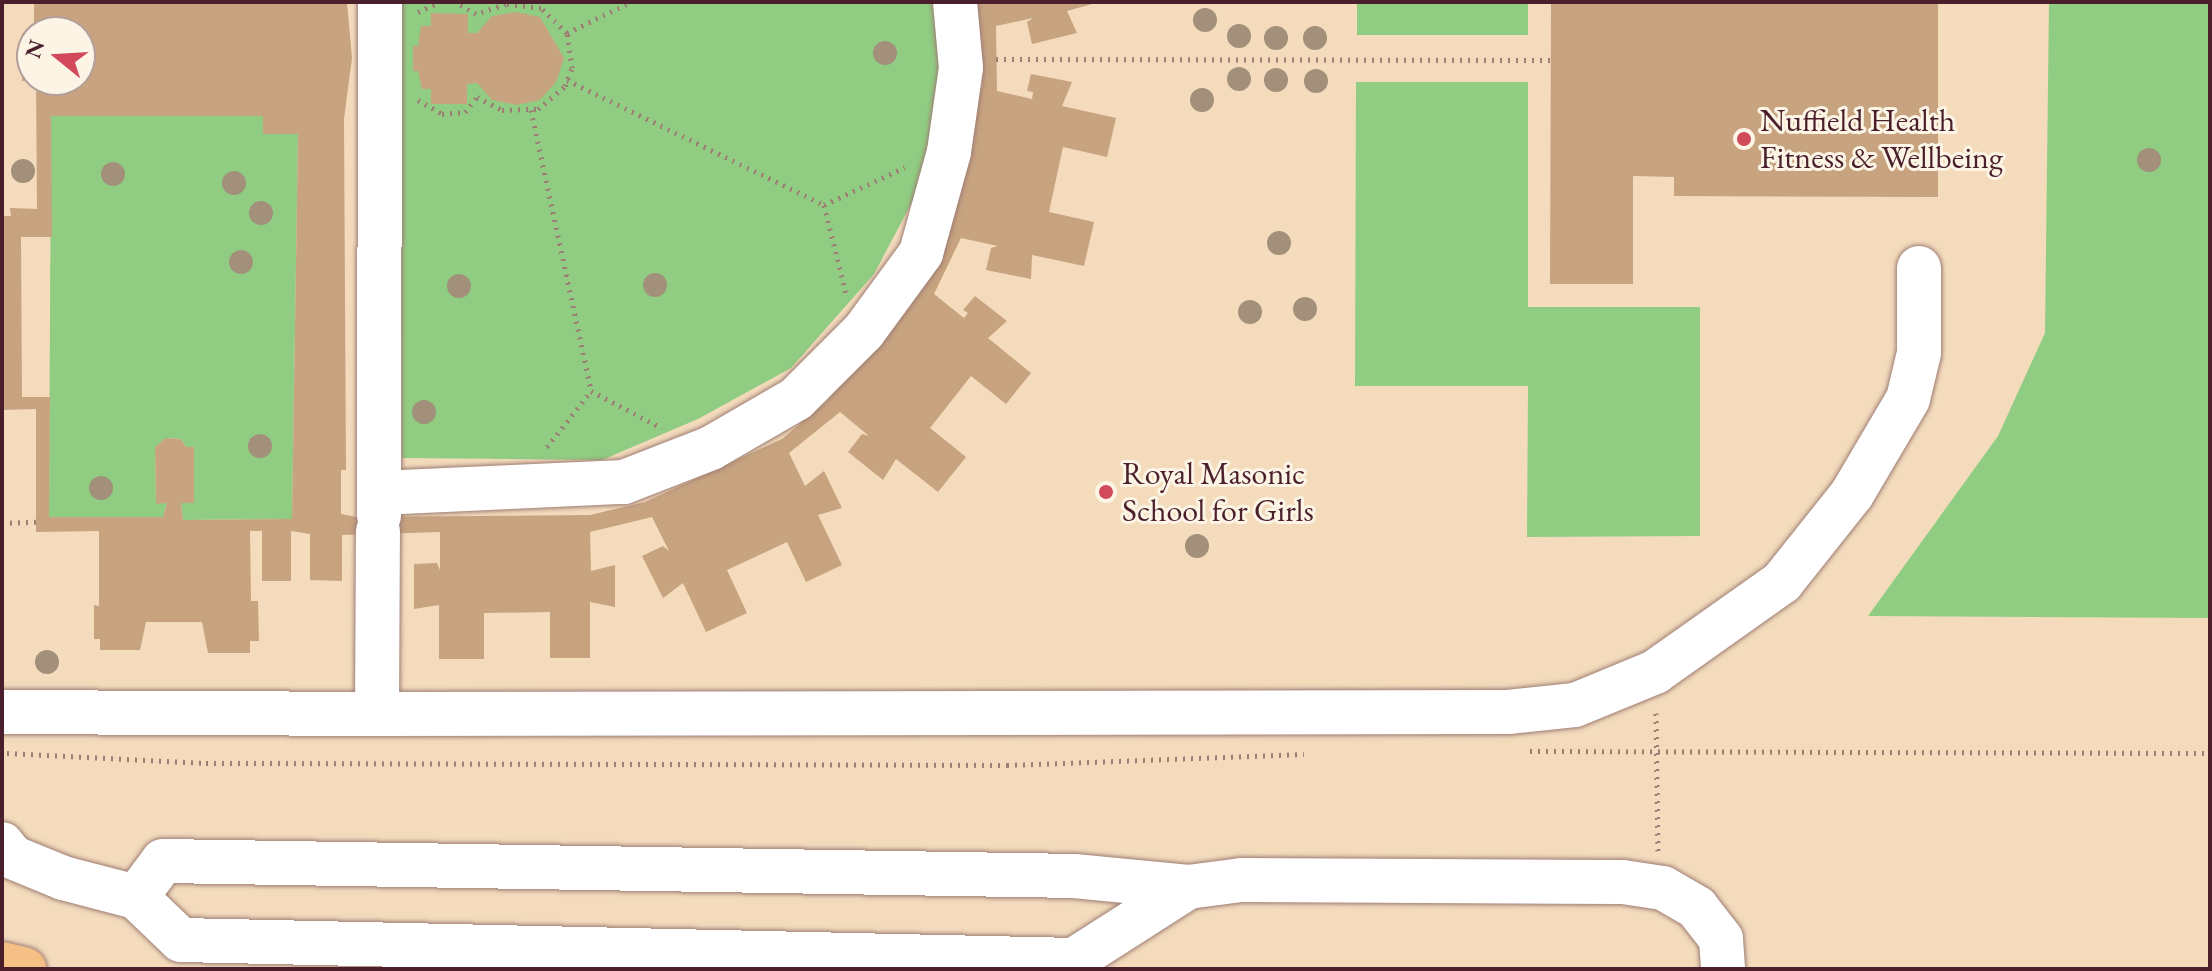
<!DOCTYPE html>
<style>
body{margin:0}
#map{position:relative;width:2212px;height:971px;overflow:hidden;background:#f3dbbc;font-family:"EB Garamond",serif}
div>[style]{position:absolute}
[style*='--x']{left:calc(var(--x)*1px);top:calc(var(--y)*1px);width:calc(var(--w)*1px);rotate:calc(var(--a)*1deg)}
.green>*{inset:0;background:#90cd82}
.building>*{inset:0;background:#c7a380}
.path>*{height:5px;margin-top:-2.5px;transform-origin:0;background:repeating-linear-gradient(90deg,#9e7d74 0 2px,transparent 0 8px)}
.roads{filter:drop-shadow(0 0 2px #9e7d74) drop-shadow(0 0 2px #9e7d74)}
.minor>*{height:44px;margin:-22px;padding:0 22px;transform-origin:22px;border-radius:22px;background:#fff}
.major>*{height:44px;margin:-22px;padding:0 22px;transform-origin:22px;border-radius:22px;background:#f5bf86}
.trees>*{width:24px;height:24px;margin:-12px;border-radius:50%;background:#a2907b}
.dots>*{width:22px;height:22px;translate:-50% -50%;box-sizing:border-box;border:4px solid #fcf5e5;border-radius:50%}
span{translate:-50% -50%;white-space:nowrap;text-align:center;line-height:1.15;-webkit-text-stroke:6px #fcf5e5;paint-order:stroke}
.poi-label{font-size:32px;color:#4a1f2b}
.left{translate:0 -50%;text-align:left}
.frame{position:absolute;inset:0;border:4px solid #4a1f2b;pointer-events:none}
.north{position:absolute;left:16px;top:16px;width:80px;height:80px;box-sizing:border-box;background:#fcf5e5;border:2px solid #b59f9b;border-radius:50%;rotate:288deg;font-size:22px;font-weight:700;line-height:32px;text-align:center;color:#4a1f2b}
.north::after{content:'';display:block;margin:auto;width:28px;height:36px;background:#d1495b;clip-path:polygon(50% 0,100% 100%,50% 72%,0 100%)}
</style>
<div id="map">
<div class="green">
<div style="clip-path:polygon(401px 2px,939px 2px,946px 53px,919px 189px,874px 274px,791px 368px,698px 419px,602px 460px,402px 458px)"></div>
<div style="clip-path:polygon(1357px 2px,1528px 2px,1528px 35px,1357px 35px)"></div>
<div style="clip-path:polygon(2049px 2px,2210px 2px,2210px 618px,1868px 616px,1998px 436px,2045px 333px)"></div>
<div style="clip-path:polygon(1356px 82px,1528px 82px,1528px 307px,1700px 307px,1700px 536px,1527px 537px,1528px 386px,1355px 386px)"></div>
<div style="clip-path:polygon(51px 116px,263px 116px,264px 134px,298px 134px,292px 519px,183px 520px,181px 503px,194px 503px,194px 448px,186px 447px,181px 439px,167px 438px,155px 448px,156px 503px,167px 503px,163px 517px,49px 517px)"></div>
</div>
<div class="building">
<div style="clip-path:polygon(evenodd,34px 2px,347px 2px,352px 58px,344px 119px,346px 470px,341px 470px,341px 514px,357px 517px,590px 515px,645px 502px,782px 439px,826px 402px,920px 283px,977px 87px,982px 88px,974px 2px,1099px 2px,1067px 11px,1077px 33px,1032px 44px,1027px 22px,1033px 18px,996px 26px,997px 91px,1032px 99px,1033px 92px,1027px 91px,1031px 74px,1072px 82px,1062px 106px,1116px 118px,1107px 157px,1063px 147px,1049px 212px,1094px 222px,1084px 266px,1032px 255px,1031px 279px,986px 270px,991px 248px,998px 246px,961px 238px,934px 294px,964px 318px,968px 313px,963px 310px,975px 296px,1007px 321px,988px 338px,1031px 373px,1006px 404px,971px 376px,930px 428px,966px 457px,938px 492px,896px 459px,883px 480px,848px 452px,862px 434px,869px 436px,840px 412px,789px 453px,805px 486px,824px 471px,842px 508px,818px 515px,842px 565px,806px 582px,787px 542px,727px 570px,747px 613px,706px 632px,683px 583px,663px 598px,642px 556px,663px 546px,669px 551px,652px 517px,590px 532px,591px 571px,615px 565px,615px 607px,590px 602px,590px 658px,550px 658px,550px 612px,484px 613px,484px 659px,439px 659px,439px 605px,414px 609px,414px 564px,437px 563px,440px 570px,440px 532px,342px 535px,342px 581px,310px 580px,310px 534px,291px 531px,291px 581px,262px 581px,262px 531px,250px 531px,251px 601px,258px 601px,259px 641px,250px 641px,250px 653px,208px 653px,202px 622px,146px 622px,140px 650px,100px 650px,100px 639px,94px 639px,94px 605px,99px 606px,99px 531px,36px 532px,36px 409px,2px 410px,2px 216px,11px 216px,10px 208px,37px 209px,36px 80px,80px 80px,80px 32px,34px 32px,34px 2px,51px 116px,263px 116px,263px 134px,298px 134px,292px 519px,183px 520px,181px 503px,194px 503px,194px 447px,186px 447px,181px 439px,166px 438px,155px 447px,156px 504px,167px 503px,163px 517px,49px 517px,50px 397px,22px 397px,21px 237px,52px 237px,51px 116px)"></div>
<div style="clip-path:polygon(1551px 2px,1938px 2px,1938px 197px,1674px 196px,1674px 177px,1633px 176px,1633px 284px,1550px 284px)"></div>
<div style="clip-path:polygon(516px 12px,540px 17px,564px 58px,556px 82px,540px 100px,516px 105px,492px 100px,477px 83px,467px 84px,467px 104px,431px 104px,431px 89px,422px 89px,418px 71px,413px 71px,413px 46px,418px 46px,421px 26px,431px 26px,431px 13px,468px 14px,468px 33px,477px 33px,492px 16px)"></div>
<div style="clip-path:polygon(22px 33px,32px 33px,32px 81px,22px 81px)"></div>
</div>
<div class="path">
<div style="--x:418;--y:12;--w:23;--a:-25"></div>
<div style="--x:567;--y:33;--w:71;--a:-25.8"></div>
<div style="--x:996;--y:59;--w:559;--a:0.1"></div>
<div style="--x:567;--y:80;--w:286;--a:25.9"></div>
<div style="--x:824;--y:205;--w:89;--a:-25.1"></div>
<div style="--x:418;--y:100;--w:28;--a:30"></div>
<div style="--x:442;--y:114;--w:23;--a:-5"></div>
<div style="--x:465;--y:112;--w:19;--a:-51"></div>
<div style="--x:477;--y:97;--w:28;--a:27"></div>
<div style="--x:502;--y:110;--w:36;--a:-2"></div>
<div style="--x:538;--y:109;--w:35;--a:-40"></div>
<div style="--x:565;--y:86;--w:19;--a:-69"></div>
<div style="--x:572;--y:68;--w:35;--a:-98"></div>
<div style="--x:567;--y:33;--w:36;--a:-136"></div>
<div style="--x:541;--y:8;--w:35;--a:-173"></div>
<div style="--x:506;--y:4;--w:32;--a:162"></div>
<div style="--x:476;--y:14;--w:23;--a:-149"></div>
<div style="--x:531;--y:110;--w:287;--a:77.9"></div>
<div style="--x:591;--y:391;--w:80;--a:27.5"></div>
<div style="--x:824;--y:205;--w:91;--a:76"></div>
<div style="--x:547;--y:447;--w:71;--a:-51.8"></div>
<div style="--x:2;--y:523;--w:34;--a:-2"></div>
<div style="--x:1656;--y:713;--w:138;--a:89.2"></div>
<div style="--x:1530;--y:751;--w:680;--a:0.17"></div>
<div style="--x:7;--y:753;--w:199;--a:2.9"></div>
<div style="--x:206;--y:763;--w:801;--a:0.14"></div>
<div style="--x:1007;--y:765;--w:297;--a:-2.1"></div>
</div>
<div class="roads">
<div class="minor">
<div style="--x:379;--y:493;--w:245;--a:-2.6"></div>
<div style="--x:624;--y:482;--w:93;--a:-21.3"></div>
<div style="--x:711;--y:448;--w:98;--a:-30"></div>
<div style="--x:796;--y:399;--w:96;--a:-45"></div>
<div style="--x:864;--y:331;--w:97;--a:-53.8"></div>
<div style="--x:921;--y:253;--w:105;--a:-74.5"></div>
<div style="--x:949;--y:152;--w:85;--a:-81.9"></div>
<div style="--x:961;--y:68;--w:66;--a:-95.2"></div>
<div style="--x:379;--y:516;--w:514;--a:-89.89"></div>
<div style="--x:2;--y:712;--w:375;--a:0.3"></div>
<div style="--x:377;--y:714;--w:183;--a:-89.7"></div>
<div style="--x:377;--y:714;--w:1131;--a:-0.1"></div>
<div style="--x:1508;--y:712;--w:67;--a:-6"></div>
<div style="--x:1575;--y:705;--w:87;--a:-22.4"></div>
<div style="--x:1655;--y:672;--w:156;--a:-35.3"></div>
<div style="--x:1782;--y:582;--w:112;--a:-51.5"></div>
<div style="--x:1852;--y:494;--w:110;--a:-59.5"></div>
<div style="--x:1908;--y:399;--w:47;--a:-76.6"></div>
<div style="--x:1919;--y:353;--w:85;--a:-90"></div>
<div style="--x:2;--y:844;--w:16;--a:52"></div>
<div style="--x:12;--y:857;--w:55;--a:22.4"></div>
<div style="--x:63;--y:878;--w:75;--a:14.6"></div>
<div style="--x:136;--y:897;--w:45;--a:-53.1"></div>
<div style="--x:163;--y:861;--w:911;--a:0.94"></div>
<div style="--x:1074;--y:876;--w:115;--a:5.5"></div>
<div style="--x:1188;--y:887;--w:54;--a:-7.4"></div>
<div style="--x:1242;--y:880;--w:381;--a:0.3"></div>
<div style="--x:1623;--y:882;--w:40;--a:8.5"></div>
<div style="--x:1663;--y:888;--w:39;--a:30"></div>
<div style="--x:1697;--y:908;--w:39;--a:52"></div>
<div style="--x:1721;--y:939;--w:30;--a:86"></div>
<div style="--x:136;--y:897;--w:62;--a:43.7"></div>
<div style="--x:181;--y:940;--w:893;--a:1.28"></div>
<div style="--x:1074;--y:960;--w:135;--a:-32.6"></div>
</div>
<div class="major">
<div style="--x:2;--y:964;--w:23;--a:13"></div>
</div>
</div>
<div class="trees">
<div style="left:1205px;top:20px"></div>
<div style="left:1239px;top:36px"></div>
<div style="left:1276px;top:38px"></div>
<div style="left:1315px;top:38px"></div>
<div style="left:885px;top:53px"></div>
<div style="left:1239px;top:79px"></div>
<div style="left:1276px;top:80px"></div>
<div style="left:1316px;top:81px"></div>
<div style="left:1202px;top:100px"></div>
<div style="left:2149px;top:160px"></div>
<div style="left:23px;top:171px"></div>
<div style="left:113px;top:174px"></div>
<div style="left:234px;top:183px"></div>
<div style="left:261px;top:213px"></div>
<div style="left:1279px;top:243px"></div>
<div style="left:241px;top:262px"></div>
<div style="left:655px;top:285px"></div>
<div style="left:459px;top:286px"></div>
<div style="left:1305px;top:309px"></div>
<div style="left:1250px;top:312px"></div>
<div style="left:424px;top:412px"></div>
<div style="left:260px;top:446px"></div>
<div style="left:101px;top:488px"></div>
<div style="left:1197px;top:546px"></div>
<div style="left:47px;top:662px"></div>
</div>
<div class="dots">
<div style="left:1744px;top:139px;background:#d1495b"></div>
<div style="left:1106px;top:492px;background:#d1495b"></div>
</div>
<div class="poi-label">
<span class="left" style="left:1760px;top:139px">Nuffield Health<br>Fitness &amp; Wellbeing</span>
<span class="left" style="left:1122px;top:492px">Royal Masonic<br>School for Girls</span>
</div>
<div class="frame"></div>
<div class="north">N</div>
</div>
